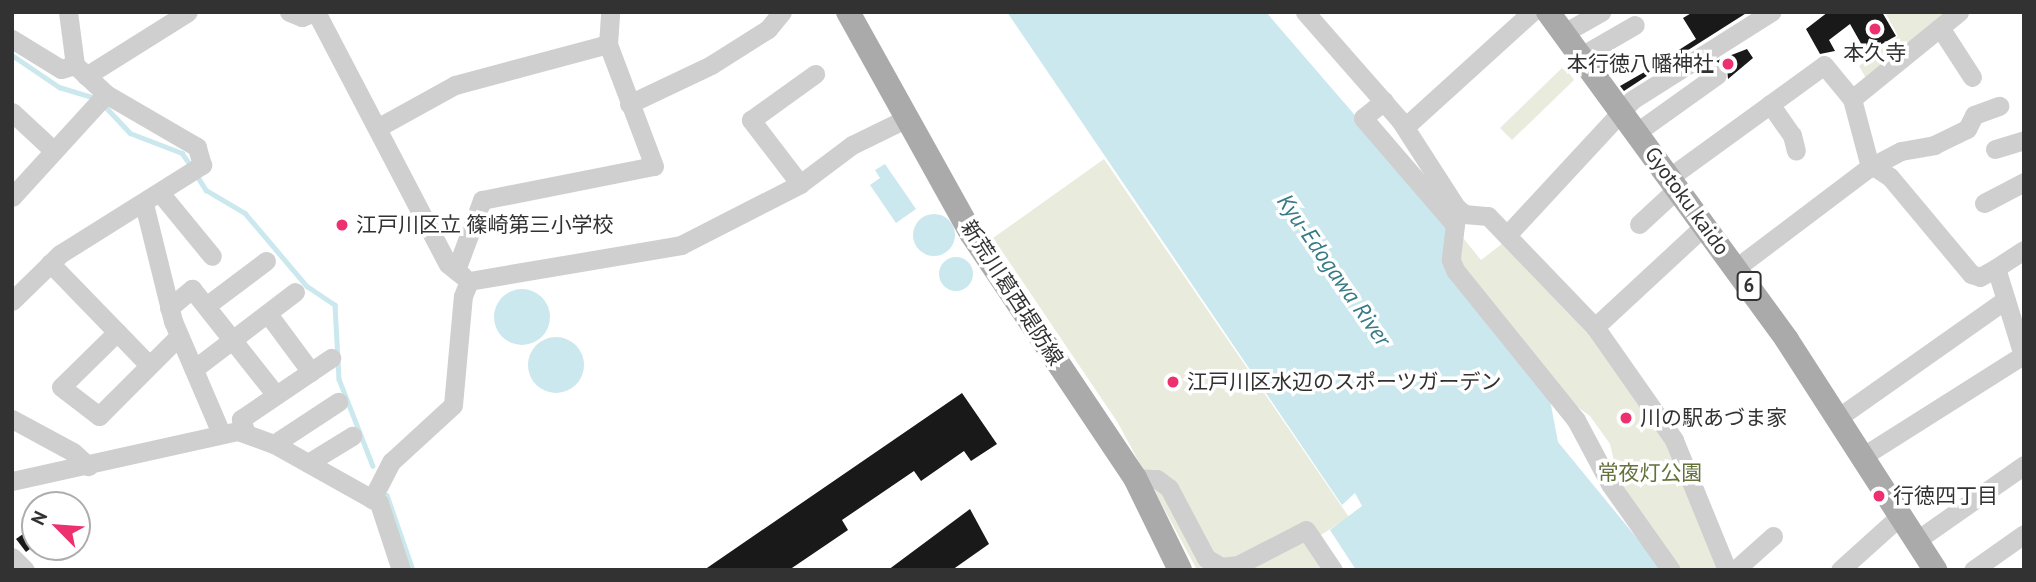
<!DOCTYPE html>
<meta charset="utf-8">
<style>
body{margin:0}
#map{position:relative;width:2036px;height:582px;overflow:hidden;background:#fff;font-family:"PT Sans","Noto Sans JP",sans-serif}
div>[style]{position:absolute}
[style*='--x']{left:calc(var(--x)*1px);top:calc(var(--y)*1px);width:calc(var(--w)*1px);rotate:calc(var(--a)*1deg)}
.green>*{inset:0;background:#e9ecdd}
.water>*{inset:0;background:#cae8ed}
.round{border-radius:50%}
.stream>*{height:4.5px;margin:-2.25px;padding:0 2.25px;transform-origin:2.25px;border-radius:2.25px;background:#cae8ed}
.building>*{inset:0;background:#191919}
.minor>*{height:19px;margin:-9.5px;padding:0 9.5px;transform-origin:9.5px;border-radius:9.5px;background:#cfcfcf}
.major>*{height:24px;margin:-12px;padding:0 12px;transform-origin:12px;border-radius:12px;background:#aaa}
.dots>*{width:19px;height:19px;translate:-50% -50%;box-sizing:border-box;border:4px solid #fff;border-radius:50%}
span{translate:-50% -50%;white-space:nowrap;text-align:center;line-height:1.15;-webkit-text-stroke:7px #fff;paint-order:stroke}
.shield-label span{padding:2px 5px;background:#fff;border:2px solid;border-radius:5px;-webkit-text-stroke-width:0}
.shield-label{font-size:19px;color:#323232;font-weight:700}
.poi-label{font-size:21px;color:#323232}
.right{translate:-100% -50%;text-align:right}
.left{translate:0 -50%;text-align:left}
.street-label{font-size:21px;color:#323232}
.park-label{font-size:21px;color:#63713c}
.water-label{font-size:23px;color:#357a85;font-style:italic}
.frame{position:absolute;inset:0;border:14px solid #323232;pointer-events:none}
.north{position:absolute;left:21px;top:491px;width:70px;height:70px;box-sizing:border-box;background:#fff;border:2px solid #adadad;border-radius:50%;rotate:295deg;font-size:19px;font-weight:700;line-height:28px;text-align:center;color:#323232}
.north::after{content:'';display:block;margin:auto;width:24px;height:32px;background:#ed316f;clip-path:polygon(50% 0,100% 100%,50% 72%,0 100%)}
</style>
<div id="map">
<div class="green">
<div style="clip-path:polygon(1885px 12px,1946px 12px,1868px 82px,1859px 66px,1898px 36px)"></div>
<div style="clip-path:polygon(1564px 66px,1574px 80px,1512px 140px,1500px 128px)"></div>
<div style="clip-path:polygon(1104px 159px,1349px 517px,1321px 535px,1340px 570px,1197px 570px,1118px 423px,993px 238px)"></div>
<div style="clip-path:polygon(1459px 233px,1481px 260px,1507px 240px,1614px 361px,1668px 438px,1722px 570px,1676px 570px,1619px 483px,1610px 444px,1590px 416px,1565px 398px,1460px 267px)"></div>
</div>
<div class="water">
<div style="clip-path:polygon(1007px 12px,1266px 12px,1447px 222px,1444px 248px,1550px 400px,1558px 442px,1663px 570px,1356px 570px,1330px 530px,1362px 506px,1355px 493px,1342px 505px)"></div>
<div style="clip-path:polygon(885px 164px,916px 209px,896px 223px,870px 185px,880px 178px,875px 170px)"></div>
<div class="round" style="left:913px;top:214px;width:42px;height:42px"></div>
<div class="round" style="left:939px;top:257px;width:34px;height:34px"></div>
<div class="round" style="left:494px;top:289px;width:56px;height:56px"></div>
<div class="round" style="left:528px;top:337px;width:56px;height:56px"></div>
</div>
<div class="stream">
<div style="--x:12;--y:55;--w:57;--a:34.2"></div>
<div style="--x:59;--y:87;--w:37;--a:17"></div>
<div style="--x:104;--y:105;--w:38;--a:47"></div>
<div style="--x:130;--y:133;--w:56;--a:21"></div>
<div style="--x:182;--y:153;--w:16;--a:55"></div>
<div style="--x:196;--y:174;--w:19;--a:58"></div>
<div style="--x:206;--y:190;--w:45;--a:30.5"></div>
<div style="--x:245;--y:213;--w:96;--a:49.7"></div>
<div style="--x:307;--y:286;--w:34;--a:34"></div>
<div style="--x:335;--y:305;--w:74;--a:86.9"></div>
<div style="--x:339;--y:379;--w:93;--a:68.7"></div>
<div style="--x:387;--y:495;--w:79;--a:70.9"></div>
</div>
<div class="building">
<div style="clip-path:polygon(1693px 12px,1748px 12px,1674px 59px,1671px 55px,1696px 39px,1683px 18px)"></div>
<div style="clip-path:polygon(1828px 12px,1882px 12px,1896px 36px,1871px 50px,1868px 45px,1863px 47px,1850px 24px,1829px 40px,1835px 51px,1820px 54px,1806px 29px)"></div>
<div style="clip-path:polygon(1747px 49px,1753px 58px,1728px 79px,1727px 68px,1716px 61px)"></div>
<div style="clip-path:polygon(1659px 68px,1624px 91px,1620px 86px,1648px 70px,1650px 73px)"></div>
<div style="clip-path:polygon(962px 393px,997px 444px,971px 461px,964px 451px,921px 481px,914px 471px,842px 520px,848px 530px,789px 570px,704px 570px)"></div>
<div style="clip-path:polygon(970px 509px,989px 544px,952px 570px,888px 570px)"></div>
<div style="clip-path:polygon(30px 529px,35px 545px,26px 552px,16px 539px)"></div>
</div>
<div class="minor">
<div style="--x:289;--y:12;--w:14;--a:21"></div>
<div style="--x:302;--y:17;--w:14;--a:-21"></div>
<div style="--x:316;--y:12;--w:284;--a:62.4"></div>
<div style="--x:448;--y:264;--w:19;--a:39"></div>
<div style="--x:1305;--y:12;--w:144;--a:48.7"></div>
<div style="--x:1400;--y:120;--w:103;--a:57.2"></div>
<div style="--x:1456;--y:207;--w:11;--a:41"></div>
<div style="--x:1464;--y:214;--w:24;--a:5"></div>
<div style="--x:1488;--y:216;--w:154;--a:46.1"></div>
<div style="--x:1595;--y:327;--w:138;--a:55"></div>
<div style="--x:1674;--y:440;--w:140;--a:67.8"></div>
<div style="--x:1941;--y:29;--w:57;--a:57.1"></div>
<div style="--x:1564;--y:33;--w:43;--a:-29.6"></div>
<div style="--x:12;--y:39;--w:57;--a:31.5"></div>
<div style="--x:61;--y:69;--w:15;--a:-16"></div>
<div style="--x:1581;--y:56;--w:62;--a:-29.9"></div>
<div style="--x:86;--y:76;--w:120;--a:-32.1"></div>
<div style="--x:1852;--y:99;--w:138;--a:-39.1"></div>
<div style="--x:1384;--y:101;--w:27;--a:141"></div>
<div style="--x:1363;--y:118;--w:141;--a:49.3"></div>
<div style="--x:1455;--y:225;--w:35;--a:97"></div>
<div style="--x:1451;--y:260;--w:11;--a:68"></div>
<div style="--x:1455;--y:270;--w:193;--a:51.1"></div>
<div style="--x:1576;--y:420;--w:72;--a:62"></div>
<div style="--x:1610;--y:484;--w:105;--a:54.7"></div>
<div style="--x:629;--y:104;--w:91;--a:-25.4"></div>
<div style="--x:711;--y:65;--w:67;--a:-32.3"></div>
<div style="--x:768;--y:29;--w:22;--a:-51"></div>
<div style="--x:1770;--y:104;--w:38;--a:55"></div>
<div style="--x:1792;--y:135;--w:16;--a:76"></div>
<div style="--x:12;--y:112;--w:57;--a:42.9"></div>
<div style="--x:1405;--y:127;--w:171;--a:-42.2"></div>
<div style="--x:377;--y:128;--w:89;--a:-28.9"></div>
<div style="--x:455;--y:85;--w:158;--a:-15"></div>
<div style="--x:1637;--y:132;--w:98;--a:-35.5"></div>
<div style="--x:1995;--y:149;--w:30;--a:-17"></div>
<div style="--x:1670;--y:177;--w:190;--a:-36"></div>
<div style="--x:1824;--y:65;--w:44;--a:50.5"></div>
<div style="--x:1852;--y:99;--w:66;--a:75.1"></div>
<div style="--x:1869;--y:163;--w:25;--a:34"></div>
<div style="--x:1890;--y:177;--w:126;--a:50.1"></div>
<div style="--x:1971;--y:274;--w:9;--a:18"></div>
<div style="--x:1980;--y:277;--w:18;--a:-29"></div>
<div style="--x:1996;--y:268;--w:91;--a:72.8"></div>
<div style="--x:2023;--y:355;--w:189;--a:147.7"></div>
<div style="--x:800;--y:184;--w:81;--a:-127.4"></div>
<div style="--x:751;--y:120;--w:79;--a:-35.7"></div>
<div style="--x:161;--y:194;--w:80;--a:50.6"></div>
<div style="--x:12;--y:197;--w:139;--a:-47.6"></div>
<div style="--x:1984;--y:203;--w:45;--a:-27.7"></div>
<div style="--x:144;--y:204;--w:121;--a:76.1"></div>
<div style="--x:173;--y:321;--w:122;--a:66.8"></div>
<div style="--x:1639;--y:224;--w:53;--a:-42.7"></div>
<div style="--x:1508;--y:234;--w:183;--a:-47.2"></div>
<div style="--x:1632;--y:100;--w:165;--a:-32.3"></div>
<div style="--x:50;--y:263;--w:142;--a:45.9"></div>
<div style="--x:1736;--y:268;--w:164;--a:-37.1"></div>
<div style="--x:1867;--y:169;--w:38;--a:-28"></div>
<div style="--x:1901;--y:151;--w:34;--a:-10"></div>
<div style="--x:1934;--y:145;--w:37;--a:-26"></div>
<div style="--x:1967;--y:129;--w:16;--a:-63"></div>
<div style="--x:1974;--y:115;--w:27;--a:-20"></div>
<div style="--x:1996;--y:268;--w:33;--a:-33"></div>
<div style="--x:456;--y:270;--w:75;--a:-69.6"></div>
<div style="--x:482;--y:200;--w:175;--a:-11.2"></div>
<div style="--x:654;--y:166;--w:130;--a:-110.7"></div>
<div style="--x:608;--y:44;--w:32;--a:-86"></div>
<div style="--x:12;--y:301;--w:67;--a:-44.4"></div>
<div style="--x:60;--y:254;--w:168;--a:-32.1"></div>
<div style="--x:202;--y:165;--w:19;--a:-106"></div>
<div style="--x:197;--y:147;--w:105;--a:-149.8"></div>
<div style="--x:106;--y:94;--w:42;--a:-136.9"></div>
<div style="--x:75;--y:65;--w:53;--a:-97.5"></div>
<div style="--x:206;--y:306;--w:75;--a:-36.9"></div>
<div style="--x:169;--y:308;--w:30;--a:-40"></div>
<div style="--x:192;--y:289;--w:135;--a:51.6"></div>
<div style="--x:268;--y:314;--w:72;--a:53.4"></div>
<div style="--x:1595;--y:327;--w:150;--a:-42.8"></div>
<div style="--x:117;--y:332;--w:78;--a:135.5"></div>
<div style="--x:61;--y:387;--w:48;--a:37.3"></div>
<div style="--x:99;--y:416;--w:113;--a:-45"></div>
<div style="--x:194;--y:369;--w:127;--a:-37.3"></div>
<div style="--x:1839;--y:417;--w:204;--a:-35.2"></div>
<div style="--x:12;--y:419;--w:69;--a:28.4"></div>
<div style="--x:73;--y:452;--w:21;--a:43"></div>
<div style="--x:246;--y:433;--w:15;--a:-110"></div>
<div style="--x:241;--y:419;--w:109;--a:-34.1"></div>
<div style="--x:274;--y:444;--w:77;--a:-33.3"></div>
<div style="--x:308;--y:463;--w:52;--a:-31.5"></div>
<div style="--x:1135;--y:478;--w:22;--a:3"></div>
<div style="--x:1157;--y:479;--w:15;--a:37"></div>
<div style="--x:1169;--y:488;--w:79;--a:62.1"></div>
<div style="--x:1206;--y:558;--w:17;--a:31"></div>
<div style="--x:1221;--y:567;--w:17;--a:-7"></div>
<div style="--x:1238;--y:565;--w:76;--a:-27.2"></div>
<div style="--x:1306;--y:530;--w:48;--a:56"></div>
<div style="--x:12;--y:481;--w:231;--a:-12.5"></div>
<div style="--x:238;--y:431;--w:38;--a:20"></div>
<div style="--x:274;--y:444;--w:112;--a:29.3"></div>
<div style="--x:1917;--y:540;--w:131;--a:-35"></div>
<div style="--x:12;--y:557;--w:18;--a:45"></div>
<div style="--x:401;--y:570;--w:71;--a:-108.2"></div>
<div style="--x:379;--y:503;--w:8;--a:-150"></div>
<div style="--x:372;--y:499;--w:42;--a:-62.8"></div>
<div style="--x:391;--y:462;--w:84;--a:-42.6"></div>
<div style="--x:453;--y:405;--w:109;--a:-84.8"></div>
<div style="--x:463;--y:296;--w:16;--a:-68"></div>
<div style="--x:469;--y:281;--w:215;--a:-9.6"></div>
<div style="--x:681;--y:245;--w:134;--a:-27.1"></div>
<div style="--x:800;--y:184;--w:65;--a:-36.9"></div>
<div style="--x:852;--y:145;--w:61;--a:-26.1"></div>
<div style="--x:1735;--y:570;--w:51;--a:-41.8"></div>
<div style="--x:1840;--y:570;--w:82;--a:-42"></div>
<div style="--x:1973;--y:570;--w:62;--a:-35.2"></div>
</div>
<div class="major">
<div style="--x:848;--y:12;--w:253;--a:60.9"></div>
<div style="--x:971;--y:233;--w:295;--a:56.2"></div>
<div style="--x:1135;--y:478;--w:102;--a:63.9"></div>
<div style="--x:1548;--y:12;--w:406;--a:53.9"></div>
<div style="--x:1787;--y:340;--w:274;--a:57.2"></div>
</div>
<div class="dots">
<div style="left:1875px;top:29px;background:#ed316f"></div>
<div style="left:1728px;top:64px;background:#ed316f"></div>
<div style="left:342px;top:225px;background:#ed316f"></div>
<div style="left:1173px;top:382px;background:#ed316f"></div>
<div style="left:1626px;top:418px;background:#ed316f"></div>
<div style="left:1879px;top:496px;background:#ed316f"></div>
</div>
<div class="shield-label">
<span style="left:1749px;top:286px">6</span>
</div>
<div class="poi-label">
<span style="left:1875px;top:53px">本久寺</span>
<span class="right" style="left:1714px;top:64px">本行徳八幡神社</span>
<span class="left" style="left:356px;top:225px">江戸川区立 篠崎第三小学校</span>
<span class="left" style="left:1187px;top:382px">江戸川区水辺のスポーツガーデン</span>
<span class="left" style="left:1640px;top:418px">川の駅あづま家</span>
<span class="left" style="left:1893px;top:496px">行徳四丁目</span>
</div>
<div class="street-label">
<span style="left:1687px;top:201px;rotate:54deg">Gyotoku kaido</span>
<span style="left:1012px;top:293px;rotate:57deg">新荒川葛西堤防線</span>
</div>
<div class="park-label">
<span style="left:1650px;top:473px">常夜灯公園</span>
</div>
<div class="water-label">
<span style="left:1334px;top:270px;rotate:55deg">Kyu-Edogawa River</span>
</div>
<div class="frame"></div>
<div class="north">N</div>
</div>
